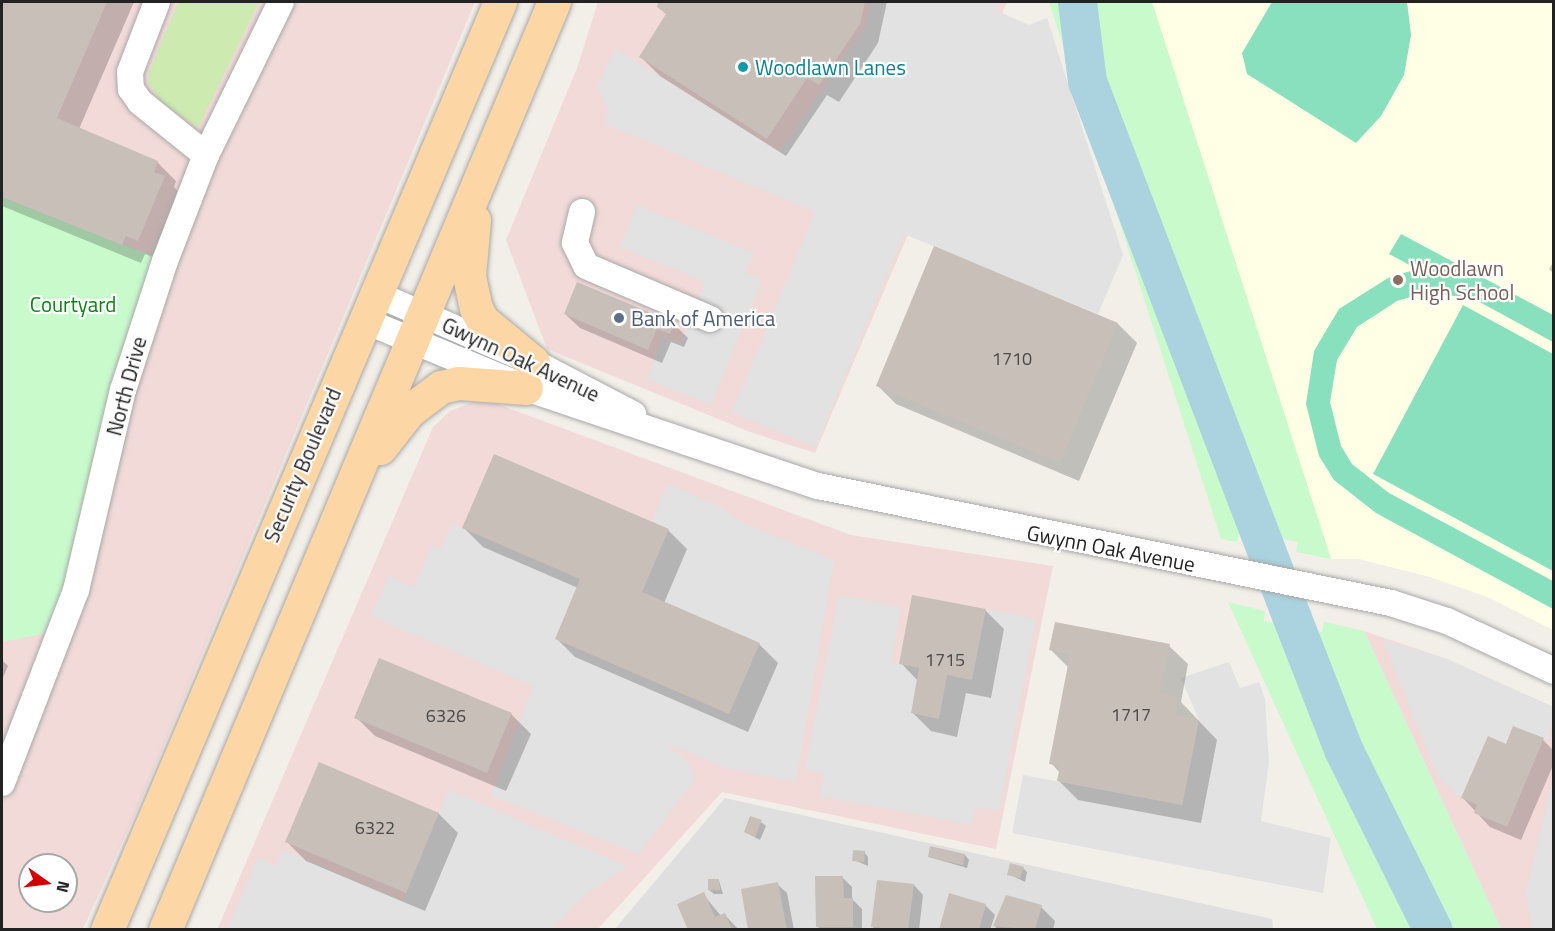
<!DOCTYPE html>
<style>
body{margin:0}
#map{position:relative;width:1555px;height:931px;overflow:hidden;background:#f2efe9;font-family:"Titillium Web",sans-serif}
div>[style]{position:absolute}
[style*='--x']{left:calc(var(--x)*1px);top:calc(var(--y)*1px);width:calc(var(--w)*1px);rotate:calc(var(--a)*1deg)}
.residential>*{inset:0;background:#e0dfdf}
.commercial>*{inset:0;background:#f2dad9}
.education>*{inset:0;background:#ffffe5}
.grass>*{inset:0;background:#cdebb0}
.park>*{inset:0;background:#c8facc}
.pitch>*{inset:0;background:#88e0be}
.parking>*{inset:0;background:#e2e2e2}
.shadow>*{inset:0;background:#0003}
.river>*{height:39px;margin:-19.5px;padding:0 19.5px;transform-origin:19.5px;border-radius:19.5px;background:#aad3df}
.building>*{inset:0;background:#c7bfb8}
.roads{filter:drop-shadow(0 0 2px #a9a9a9) drop-shadow(0 0 2px #a9a9a9)}
.minor>*{height:26px;margin:-13px;padding:0 13px;transform-origin:13px;border-radius:13px;background:#fff}
.major>*{height:33px;margin:-16.5px;padding:0 16.5px;transform-origin:16.5px;border-radius:16.5px;background:#fcd6a4}
.dots>*{width:16px;height:16px;translate:-50% -50%;box-sizing:border-box;border:3px solid #fff;border-radius:50%}
span{translate:-50% -50%;white-space:nowrap;text-align:center;line-height:1.15;-webkit-text-stroke:4.5px #fff;paint-order:stroke}
.number-label{font-size:18px;color:#4b4948}
.number-label span{-webkit-text-stroke-width:0}
.culture-label{font-size:21px;color:#0d838f}
.left{translate:0 -50%;text-align:left}
.education-label{font-size:21px;color:#785e54}
.park-label{font-size:21px;color:#0c8416}
.service-label{font-size:21px;color:#4e5e75}
.street-label{font-size:21px;color:#222}
.frame{position:absolute;inset:0;border:3px solid #222;pointer-events:none}
.north{position:absolute;left:18px;top:853px;width:60px;height:60px;box-sizing:border-box;background:#fff;border:2px solid #a7a7a7;border-radius:50%;rotate:104deg;font-size:16px;font-weight:700;line-height:24px;text-align:center;color:#222}
.north::after{content:'';display:block;margin:auto;width:21px;height:27px;background:#d40000;clip-path:polygon(50% 0,100% 100%,50% 72%,0 100%)}
</style>
<div id="map">
<div class="residential">
<div style="clip-path:polygon(725px 798px,1272px 919px,1273px 929px,614px 930px)"></div>
</div>
<div class="commercial">
<div style="clip-path:polygon(evenodd,2px 2px,475px 2px,136px 812px,83px 929px,2px 930px,2px 2px,30px 865px,66px 865px,66px 901px,30px 901px,30px 865px)"></div>
<div style="clip-path:polygon(598px 2px,1007px 2px,815px 453px,750px 432px,547px 349px,506px 240px,577px 68px)"></div>
<div style="clip-path:polygon(474px 402px,497px 404px,851px 535px,1053px 566px,996px 849px,722px 792px,598px 929px,217px 930px,433px 427px,450px 411px)"></div>
<div style="clip-path:polygon(1364px 631px,1447px 659px,1553px 707px,1553px 929px,1501px 929px)"></div>
</div>
<div class="education">
<div style="clip-path:polygon(1152px 2px,1553px 2px,1553px 630px,1490px 598px,1430px 577px,1359px 559px,1331px 559px)"></div>
</div>
<div class="grass">
<div style="clip-path:polygon(178px 2px,259px 2px,198px 128px,161px 102px,148px 83px,149px 73px)"></div>
</div>
<div class="park">
<div style="clip-path:polygon(1049px 2px,1152px 2px,1331px 559px,1296px 552px,1298px 542px,1240px 531px,1237px 542px,1221px 539px)"></div>
<div style="clip-path:polygon(2px 197px,165px 261px,76px 590px,44px 634px,2px 642px)"></div>
<div style="clip-path:polygon(1228px 602px,1265px 611px,1264px 621px,1322px 632px,1324px 622px,1364px 631px,1501px 929px,1377px 929px)"></div>
</div>
<div class="pitch">
<div style="clip-path:polygon(1272px 2px,1407px 2px,1411px 35px,1404px 75px,1381px 116px,1356px 143px,1247px 74px,1242px 53px)"></div>
<div style="clip-path:polygon(1401px 234px,1553px 315px,1553px 342px,1474px 299px,1427px 292px,1397px 301px,1357px 327px,1337px 360px,1330px 402px,1341px 446px,1352px 464px,1389px 493px,1553px 581px,1553px 609px,1376px 513px,1334px 480px,1319px 456px,1306px 404px,1314px 351px,1339px 309px,1388px 278px,1417px 269px,1389px 254px)"></div>
<div style="clip-path:polygon(1463px 305px,1553px 354px,1553px 571px,1373px 474px)"></div>
</div>
<div class="parking">
<div style="clip-path:polygon(871px 2px,1000px 2px,997px 11px,1029px 25px,1047px 18px,1123px 255px,1098px 314px,904px 234px,815px 447px,732px 412px,815px 212px,605px 124px,608px 110px,597px 87px,615px 48px,780px 152px,866px 25px)"></div>
<div style="clip-path:polygon(637px 205px,754px 253px,746px 273px,762px 280px,711px 405px,647px 379px,663px 337px,680px 344px,705px 282px,620px 247px)"></div>
<div style="clip-path:polygon(668px 484px,723px 508px,741px 522px,834px 560px,796px 782px,723px 767px,664px 742px,688px 762px,695px 779px,638px 854px,491px 795px,533px 686px,371px 616px,389px 576px,414px 587px,432px 545px,441px 549px,452px 524px,580px 579px,555px 639px,729px 714px,760px 643px,642px 592px,669px 529px,652px 521px)"></div>
<div style="clip-path:polygon(839px 595px,901px 607px,891px 662px,919px 668px,911px 713px,938px 718px,947px 675px,972px 680px,986px 609px,1036px 619px,999px 811px,976px 807px,972px 825px,820px 796px,824px 774px,805px 770px)"></div>
<div style="clip-path:polygon(1383px 640px,1447px 659px,1553px 707px,1550px 741px,1514px 726px,1506px 744px,1488px 736px,1461px 798px,1438px 778px)"></div>
<div style="clip-path:polygon(1229px 662px,1240px 688px,1259px 682px,1265px 699px,1269px 762px,1261px 821px,1331px 838px,1323px 893px,1012px 833px,1023px 775px,1182px 805px,1199px 720px,1181px 678px)"></div>
<div style="clip-path:polygon(1553px 780px,1553px 929px,1532px 929px,1526px 893px)"></div>
<div style="clip-path:polygon(449px 790px,627px 866px,582px 898px,552px 929px,227px 930px,258px 857px,276px 866px,283px 850px,403px 901px)"></div>
</div>
<div class="shadow">
<div style="clip-path:polygon(2px 2px,134px 2px,79px 129px,157px 162px,176px 181px,174px 187px,183px 197px,157px 259px,145px 254px,141px 263px,2px 206px)"></div>
<div style="clip-path:polygon(659px 2px,887px 2px,878px 43px,839px 102px,827px 95px,786px 156px,660px 76px,641px 57px,667px 15px,658px 6px)"></div>
<div style="clip-path:polygon(935px 248px,1118px 324px,1137px 343px,1079px 481px,896px 404px,877px 385px)"></div>
<div style="clip-path:polygon(1554px 261px,1554px 274px,1549px 269px)"></div>
<div style="clip-path:polygon(565px 314px,674px 324px,688px 338px,684px 347px,671px 342px,662px 363px,580px 328px)"></div>
<div style="clip-path:polygon(464px 528px,668px 530px,687px 549px,664px 603px,759px 644px,778px 663px,748px 732px,575px 657px,556px 638px,578px 588px,483px 547px)"></div>
<div style="clip-path:polygon(985px 610px,1004px 629px,991px 698px,966px 693px,957px 737px,931px 731px,912px 712px,918px 681px,901px 663px)"></div>
<div style="clip-path:polygon(1169px 646px,1188px 664px,1181px 702px,1217px 740px,1201px 823px,1078px 800px,1059px 781px,1060px 773px,1051px 763px,1069px 668px,1051px 650px)"></div>
<div style="clip-path:polygon(2px 660px,8px 666px,2px 680px)"></div>
<div style="clip-path:polygon(380px 660px,512px 715px,531px 734px,506px 791px,375px 736px,356px 717px)"></div>
<div style="clip-path:polygon(1543px 740px,1554px 751px,1554px 763px,1521px 840px,1490px 827px,1463px 798px,1507px 746px)"></div>
<div style="clip-path:polygon(320px 764px,439px 814px,458px 833px,425px 911px,306px 861px,287px 842px)"></div>
<div style="clip-path:polygon(761px 822px,766px 826px,760px 840px,745px 832px)"></div>
<div style="clip-path:polygon(864px 852px,868px 857px,868px 866px,854px 860px)"></div>
<div style="clip-path:polygon(965px 855px,969px 860px,967px 868px,929px 857px)"></div>
<div style="clip-path:polygon(1023px 868px,1027px 872px,1025px 882px,1009px 874px)"></div>
<div style="clip-path:polygon(843px 878px,852px 887px,852px 899px,862px 909px,862px 930px,821px 930px,817px 926px)"></div>
<div style="clip-path:polygon(719px 881px,723px 894px,714px 894px,709px 890px)"></div>
<div style="clip-path:polygon(777px 884px,787px 893px,794px 930px,750px 930px)"></div>
<div style="clip-path:polygon(914px 885px,923px 895px,919px 930px,875px 930px,872px 926px)"></div>
<div style="clip-path:polygon(703px 894px,721px 916px,724px 914px,739px 930px,689px 930px)"></div>
<div style="clip-path:polygon(985px 905px,995px 915px,990px 930px,940px 930px)"></div>
<div style="clip-path:polygon(1041px 907px,1055px 921px,1053px 930px,997px 930px,995px 926px)"></div>
</div>
<div class="river">
<div style="--x:1077;--y:2;--w:80;--a:82.8"></div>
<div style="--x:1087;--y:81;--w:575;--a:69.11"></div>
<div style="--x:1292;--y:618;--w:141;--a:68.7"></div>
<div style="--x:1343;--y:749;--w:202;--a:63.6"></div>
</div>
<div class="building">
<div style="clip-path:polygon(2px 2px,107px 2px,57px 118px,158px 161px,154px 172px,165px 176px,138px 241px,126px 236px,122px 245px,2px 197px)"></div>
<div style="clip-path:polygon(658px 2px,865px 2px,860px 24px,819px 85px,807px 78px,767px 139px,639px 57px,666px 14px,657px 7px)"></div>
<div style="clip-path:polygon(934px 246px,1118px 323px,1060px 463px,876px 386px)"></div>
<div style="clip-path:polygon(577px 282px,675px 323px,670px 334px,657px 329px,648px 350px,564px 314px)"></div>
<div style="clip-path:polygon(494px 454px,669px 529px,642px 592px,760px 643px,729px 714px,555px 639px,580px 579px,462px 528px)"></div>
<div style="clip-path:polygon(912px 595px,986px 609px,972px 680px,947px 675px,939px 719px,911px 713px,919px 668px,899px 664px)"></div>
<div style="clip-path:polygon(1055px 622px,1170px 644px,1160px 693px,1178px 697px,1175px 715px,1199px 720px,1182px 805px,1057px 781px,1060px 766px,1049px 764px,1070px 654px,1049px 650px)"></div>
<div style="clip-path:polygon(379px 658px,512px 713px,487px 773px,354px 718px)"></div>
<div style="clip-path:polygon(1513px 726px,1544px 738px,1507px 827px,1474px 813px,1477px 805px,1461px 798px,1488px 736px,1506px 744px)"></div>
<div style="clip-path:polygon(319px 762px,439px 813px,406px 893px,285px 842px)"></div>
<div style="clip-path:polygon(750px 816px,762px 820px,755px 837px,744px 832px)"></div>
<div style="clip-path:polygon(930px 846px,965px 854px,963px 865px,928px 857px)"></div>
<div style="clip-path:polygon(853px 850px,865px 851px,864px 862px,852px 861px)"></div>
<div style="clip-path:polygon(1010px 863px,1024px 867px,1020px 878px,1007px 875px)"></div>
<div style="clip-path:polygon(815px 876px,843px 876px,844px 898px,853px 898px,853px 927px,816px 927px)"></div>
<div style="clip-path:polygon(708px 879px,719px 879px,720px 890px,708px 890px)"></div>
<div style="clip-path:polygon(877px 880px,914px 884px,908px 930px,871px 927px)"></div>
<div style="clip-path:polygon(778px 882px,787px 930px,748px 930px,741px 889px)"></div>
<div style="clip-path:polygon(704px 892px,715px 917px,725px 913px,732px 930px,688px 930px,677px 904px)"></div>
<div style="clip-path:polygon(949px 893px,986px 904px,979px 930px,939px 930px)"></div>
<div style="clip-path:polygon(1006px 895px,1042px 905px,1035px 930px,993px 926px)"></div>
</div>
<div class="roads">
<div class="minor">
<div style="--x:157;--y:2;--w:75;--a:111.1"></div>
<div style="--x:130;--y:72;--w:17;--a:87"></div>
<div style="--x:131;--y:89;--w:16;--a:55"></div>
<div style="--x:140;--y:102;--w:85;--a:38.8"></div>
<div style="--x:582;--y:212;--w:32;--a:103"></div>
<div style="--x:575;--y:243;--w:25;--a:64"></div>
<div style="--x:586;--y:266;--w:135;--a:23.1"></div>
<div style="--x:374;--y:293;--w:173;--a:23.5"></div>
<div style="--x:533;--y:362;--w:113;--a:27.5"></div>
<div style="--x:363;--y:320;--w:177;--a:22.6"></div>
<div style="--x:526;--y:388;--w:308;--a:18.6"></div>
<div style="--x:818;--y:486;--w:585;--a:11.54"></div>
<div style="--x:1391;--y:603;--w:59;--a:17.8"></div>
<div style="--x:1447;--y:621;--w:118;--a:25"></div>
<div style="--x:2;--y:783;--w:207;--a:-69"></div>
<div style="--x:76;--y:590;--w:205;--a:-76.8"></div>
<div style="--x:123;--y:390;--w:136;--a:-72"></div>
<div style="--x:165;--y:261;--w:114;--a:-68.9"></div>
<div style="--x:206;--y:155;--w:170;--a:-63.9"></div>
</div>
<div class="major">
<div style="--x:474;--y:220;--w:56;--a:95.1"></div>
<div style="--x:469;--y:276;--w:33;--a:78"></div>
<div style="--x:476;--y:308;--w:13;--a:63"></div>
<div style="--x:482;--y:320;--w:66;--a:39.5"></div>
<div style="--x:380;--y:448;--w:47;--a:-51.9"></div>
<div style="--x:409;--y:411;--w:40;--a:-37"></div>
<div style="--x:441;--y:387;--w:18;--a:-13"></div>
<div style="--x:459;--y:383;--w:67;--a:4.3"></div>
<div style="--x:107;--y:930;--w:1008;--a:-67.05"></div>
<div style="--x:165;--y:930;--w:1006;--a:-67.26"></div>
</div>
</div>
<div class="dots">
<div style="left:743px;top:67px;background:#0f9aa8"></div>
<div style="left:1398px;top:280px;background:#8d6e63"></div>
<div style="left:619px;top:318px;background:#5c6f8a"></div>
</div>
<div class="number-label">
<span style="left:1012px;top:359px">1710</span>
<span style="left:945px;top:660px">1715</span>
<span style="left:1131px;top:715px">1717</span>
<span style="left:446px;top:716px">6326</span>
<span style="left:375px;top:828px">6322</span>
</div>
<div class="culture-label">
<span class="left" style="left:755px;top:67px">Woodlawn Lanes</span>
</div>
<div class="education-label">
<span class="left" style="left:1410px;top:280px">Woodlawn<br>High School</span>
</div>
<div class="park-label">
<span style="left:73px;top:304px">Courtyard</span>
</div>
<div class="service-label">
<span class="left" style="left:631px;top:318px">Bank of America</span>
</div>
<div class="street-label">
<span style="left:521px;top:359px;rotate:25deg">Gwynn Oak Avenue</span>
<span style="left:126px;top:386px;rotate:-75deg">North Drive</span>
<span style="left:302px;top:465px;rotate:-67deg">Security Boulevard</span>
<span style="left:1111px;top:548px;rotate:11deg">Gwynn Oak Avenue</span>
</div>
<div class="frame"></div>
<div class="north">N</div>
</div>
